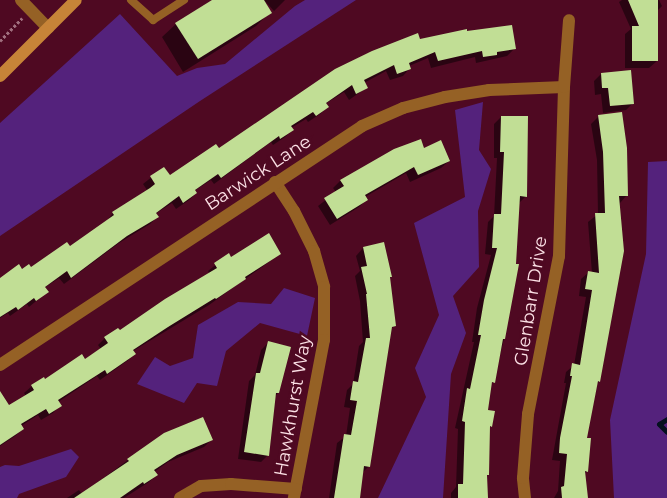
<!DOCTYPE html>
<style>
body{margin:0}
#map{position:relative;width:667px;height:498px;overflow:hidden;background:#4f0922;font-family:Montserrat,sans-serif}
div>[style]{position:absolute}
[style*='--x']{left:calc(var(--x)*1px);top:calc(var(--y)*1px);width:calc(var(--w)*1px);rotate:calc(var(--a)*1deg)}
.green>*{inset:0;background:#54227c}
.shadow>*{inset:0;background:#0007}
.stream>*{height:5px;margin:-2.5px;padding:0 2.5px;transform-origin:2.5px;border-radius:2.5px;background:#04111e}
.building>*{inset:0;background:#c1de95}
.path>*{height:3px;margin-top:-1.5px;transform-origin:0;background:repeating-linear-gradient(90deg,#a06f7e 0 2.5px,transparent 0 5px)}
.lane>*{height:8px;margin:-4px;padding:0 4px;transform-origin:4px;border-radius:4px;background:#956125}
.street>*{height:12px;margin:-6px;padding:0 6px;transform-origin:6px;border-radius:6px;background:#956125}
.secondary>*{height:12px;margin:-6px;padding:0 6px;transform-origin:6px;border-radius:6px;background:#c78438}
span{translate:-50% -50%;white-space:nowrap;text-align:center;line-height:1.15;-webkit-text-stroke:5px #4f0922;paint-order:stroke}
.street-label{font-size:18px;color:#fce1e6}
</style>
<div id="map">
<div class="green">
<div style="clip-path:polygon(305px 0,356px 0,200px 101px,0 236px,0 123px,120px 14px,177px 76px,197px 68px,225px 64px,295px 6px)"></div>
<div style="clip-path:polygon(483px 102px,479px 150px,491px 169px,478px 211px,479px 267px,453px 296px,466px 333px,451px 374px,443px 498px,378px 498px,426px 397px,415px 368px,439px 315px,414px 223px,465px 197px,455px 110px)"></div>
<div style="clip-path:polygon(667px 161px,667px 498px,614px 498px,610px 420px,646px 254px,648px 162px)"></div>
<div style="clip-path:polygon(284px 288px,315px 298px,307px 336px,260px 323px,226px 351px,217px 386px,197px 383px,184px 403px,137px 384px,155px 357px,170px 366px,193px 358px,198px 325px,238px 302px,271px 304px)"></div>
<div style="clip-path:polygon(71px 449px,79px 457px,66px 477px,19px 494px,17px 498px,0 498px,0 467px,5px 465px,19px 466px)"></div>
</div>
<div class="shadow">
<div style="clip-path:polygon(214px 0,285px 0,274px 11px,265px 1px,270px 12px,256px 26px,183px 72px,162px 37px,176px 24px)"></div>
<div style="clip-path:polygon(622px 0,659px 0,662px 6px,657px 11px,657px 61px,649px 68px,625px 68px,625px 34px,631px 29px,619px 2px)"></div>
<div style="clip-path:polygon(466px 33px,515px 48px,507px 56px,476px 63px,475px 57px,431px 68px,428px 58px,409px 66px,410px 68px,403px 76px,390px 80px,386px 71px,364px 83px,366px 88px,349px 100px,344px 92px,325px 104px,327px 107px,320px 114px,308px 122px,306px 119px,291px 128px,292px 130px,285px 137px,273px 145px,271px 142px,214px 184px,211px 180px,194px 191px,196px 193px,189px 200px,176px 209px,172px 203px,155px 214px,157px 217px,150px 224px,119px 243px,64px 284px,59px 278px,44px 288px,47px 292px,29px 307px,27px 304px,10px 316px,8px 313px,0 318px,0 290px,22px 271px,31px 269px,69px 247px,107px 221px,113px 213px,147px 190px,143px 184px,163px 168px,169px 177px,419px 41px)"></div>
<div style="clip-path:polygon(601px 74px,633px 103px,626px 110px,603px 113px,601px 94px,595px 95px,594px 81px)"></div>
<div style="clip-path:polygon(501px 117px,526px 196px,519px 203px,504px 339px,493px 382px,490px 385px,486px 411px,491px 426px,489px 428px,486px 476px,487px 498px,451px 498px,451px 493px,456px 487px,458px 429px,455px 428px,474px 342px,472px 342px,477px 308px,491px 255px,485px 254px,488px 222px,494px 216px,497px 158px,494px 158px,494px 124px)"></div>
<div style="clip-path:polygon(598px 117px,627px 195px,620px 203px,599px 381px,597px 384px,586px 439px,587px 471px,584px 474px,587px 498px,554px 498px,558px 491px,560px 461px,552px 460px,566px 383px,564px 383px,566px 372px,574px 365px,586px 297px,579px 296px,581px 279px,589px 272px,592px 273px,588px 222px,598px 214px,597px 160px,591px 124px)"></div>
<div style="clip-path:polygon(424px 149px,449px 161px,441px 168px,410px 182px,406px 173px,365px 197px,366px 200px,359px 207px,330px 225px,318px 206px,336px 192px,333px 188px,340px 181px,394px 150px)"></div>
<div style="clip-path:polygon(383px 243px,391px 277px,389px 278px,394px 326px,390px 330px,369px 466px,362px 473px,359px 498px,329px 498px,337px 443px,346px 436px,350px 408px,344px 407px,347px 390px,353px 384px,359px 346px,363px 342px,360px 301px,355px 276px,360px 271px,356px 256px,363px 248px)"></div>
<div style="clip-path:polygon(280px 254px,209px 305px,133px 351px,134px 354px,127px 361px,100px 380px,97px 376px,58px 402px,60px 405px,53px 413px,41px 420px,38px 415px,21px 426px,23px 429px,15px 436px,0 446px,0 408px,9px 407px,26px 396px,24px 393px,32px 386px,85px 360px,101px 349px,98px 345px,105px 338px,119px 332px,210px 274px,208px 271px,228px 255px,231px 258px)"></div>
<div style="clip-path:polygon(268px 343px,278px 393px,275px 396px,268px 455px,261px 462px,238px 459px,249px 381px,255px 375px,261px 350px)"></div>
<div style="clip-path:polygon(211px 440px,204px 447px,168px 462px,154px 472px,156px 475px,149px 482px,124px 498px,67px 498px,79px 490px,82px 494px,128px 460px)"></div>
</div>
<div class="stream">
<div style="--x:667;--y:419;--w:9;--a:148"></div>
<div style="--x:659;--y:424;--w:11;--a:45"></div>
</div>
<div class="building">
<div style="clip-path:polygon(212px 0,264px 0,272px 13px,198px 59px,175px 23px)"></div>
<div style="clip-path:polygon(628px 0,658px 0,658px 61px,632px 61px,632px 26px,639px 26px)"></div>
<div style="clip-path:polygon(512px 25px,516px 49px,497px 52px,497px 55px,483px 57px,482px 51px,438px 61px,435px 52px,409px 63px,411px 69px,397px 74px,394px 65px,364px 80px,368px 88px,356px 94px,352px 85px,326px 103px,329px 107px,316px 116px,313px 112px,291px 126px,294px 130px,280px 139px,279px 136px,221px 178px,218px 174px,195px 190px,197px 193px,183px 203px,179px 196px,156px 213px,159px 217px,127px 236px,71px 278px,67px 271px,45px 287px,49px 292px,36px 301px,34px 298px,18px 310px,16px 307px,0 317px,0 278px,19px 264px,22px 269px,29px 264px,31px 267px,67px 242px,70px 246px,114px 215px,112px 212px,150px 188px,155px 184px,150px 176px,164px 167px,170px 175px,216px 144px,219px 148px,335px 69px,372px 51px,418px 33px,420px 39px,467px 29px,467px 31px)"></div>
<div style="clip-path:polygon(631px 70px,634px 104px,610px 106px,608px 88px,602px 88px,601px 73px)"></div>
<div style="clip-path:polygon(622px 112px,627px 148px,628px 196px,619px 196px,624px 251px,600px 382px,598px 381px,587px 438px,591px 438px,588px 472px,585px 471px,588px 498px,562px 498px,561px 487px,564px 486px,567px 454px,559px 453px,560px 438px,572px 376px,570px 376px,572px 363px,580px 365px,592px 290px,585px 289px,588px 271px,599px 273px,595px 213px,605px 213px,603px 152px,598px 115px)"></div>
<div style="clip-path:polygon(501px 116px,528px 116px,527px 197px,520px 196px,516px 264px,519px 264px,505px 339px,503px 339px,495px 383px,492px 382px,488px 410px,495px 411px,492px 427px,490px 426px,489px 475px,487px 475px,488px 498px,458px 498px,458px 484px,463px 484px,465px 422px,462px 421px,467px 388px,470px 389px,481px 335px,478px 335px,484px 300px,497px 248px,492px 248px,494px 214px,501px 214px,504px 152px,500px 152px)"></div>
<div style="clip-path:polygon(421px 139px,424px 148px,441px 140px,450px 161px,418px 175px,414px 167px,365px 195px,368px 200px,337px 219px,324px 198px,344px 186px,340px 180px,394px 149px)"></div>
<div style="clip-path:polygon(269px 233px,281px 254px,245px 277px,246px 279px,216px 299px,215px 298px,168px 327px,133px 350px,136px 354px,107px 374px,105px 370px,58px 400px,62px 406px,49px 414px,46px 409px,21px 424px,24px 429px,0 445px,0 391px,9px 405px,34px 390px,31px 385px,44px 377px,45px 379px,82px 354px,85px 359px,108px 343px,104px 337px,118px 328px,120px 330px,165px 299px,217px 268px,214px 263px,229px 253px,231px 257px)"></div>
<div style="clip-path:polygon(384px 242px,392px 277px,390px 277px,396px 326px,392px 327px,370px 467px,364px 466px,360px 498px,334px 498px,344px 434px,351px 435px,357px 401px,350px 400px,353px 381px,358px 382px,366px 338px,370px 338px,366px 294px,367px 294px,361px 267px,367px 266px,363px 247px)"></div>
<div style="clip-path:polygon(268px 341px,291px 347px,279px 393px,276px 393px,269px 456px,244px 452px,256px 373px,260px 373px)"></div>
<div style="clip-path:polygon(203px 417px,213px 440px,177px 455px,154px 470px,158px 475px,144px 484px,143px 482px,120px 498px,74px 498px,129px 461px,127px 459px,164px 433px)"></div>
</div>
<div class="path">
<div style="--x:0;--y:41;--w:32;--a:-46"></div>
</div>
<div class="lane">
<div style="--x:131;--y:0;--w:30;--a:42"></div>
<div style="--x:153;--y:20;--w:37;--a:-33"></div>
</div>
<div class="street">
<div style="--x:21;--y:0;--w:39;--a:46"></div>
<div style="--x:275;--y:182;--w:35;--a:57"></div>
<div style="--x:294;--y:211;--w:45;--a:63.4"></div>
<div style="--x:314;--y:251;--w:37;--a:74"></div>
<div style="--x:324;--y:287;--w:53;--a:90"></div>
<div style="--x:324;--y:340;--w:161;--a:100.8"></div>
<div style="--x:0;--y:365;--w:434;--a:-33.4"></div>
<div style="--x:362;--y:126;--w:45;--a:-23.7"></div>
<div style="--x:403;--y:108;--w:43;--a:-14.7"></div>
<div style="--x:445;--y:97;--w:45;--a:-9"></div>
<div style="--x:489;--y:90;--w:75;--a:-2.3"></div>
<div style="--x:180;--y:498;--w:24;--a:-30"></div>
<div style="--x:201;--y:486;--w:30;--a:-4"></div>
<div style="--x:231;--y:484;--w:65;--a:4.4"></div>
<div style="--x:525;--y:498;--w:20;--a:-96"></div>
<div style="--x:523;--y:478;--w:64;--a:-85.5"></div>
<div style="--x:528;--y:414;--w:161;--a:-78.9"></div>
<div style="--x:559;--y:256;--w:169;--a:-88.3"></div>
<div style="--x:564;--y:87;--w:67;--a:-85.7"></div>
</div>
<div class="secondary">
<div style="--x:0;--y:76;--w:107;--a:-45"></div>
</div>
<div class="street-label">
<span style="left:258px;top:173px;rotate:-33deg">Barwick Lane</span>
<span style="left:531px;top:301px;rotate:-81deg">Glenbarr Drive</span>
<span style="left:293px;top:406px;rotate:-80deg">Hawkhurst Way</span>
</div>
</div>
